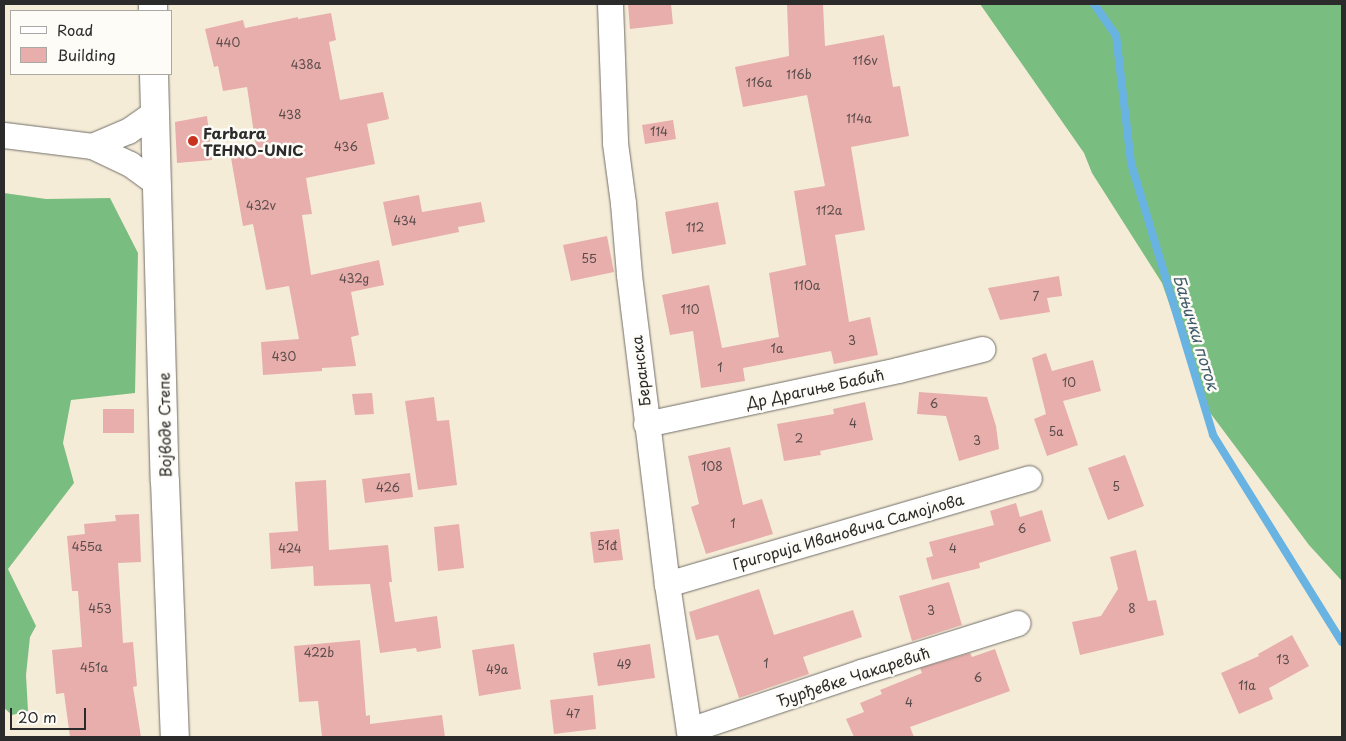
<!DOCTYPE html>
<meta charset="utf-8">
<style>
body{margin:0}
#map{position:relative;width:1346px;height:741px;overflow:hidden;background:#f5ecd8;font-family:"Playpen Sans",sans-serif}
div>[style]{position:absolute}
[style*='--x']{left:calc(var(--x)*1px);top:calc(var(--y)*1px);width:calc(var(--w)*1px);rotate:calc(var(--a)*1deg)}
.forest>*{inset:0;background:#7abd80}
.stream>*{height:8px;margin:-4px;padding:0 4px;transform-origin:4px;border-radius:4px;background:#68b3e1}
.building>*{inset:0;background:#e7aeac}
.roads{filter:drop-shadow(0 0 1px #726f68) drop-shadow(0 0 1px #726f68)}
.minor>*{height:25px;margin:-12.5px;padding:0 12.5px;transform-origin:12.5px;border-radius:12.5px;background:#fff}
.tertiary>*{height:28px;margin:-14px;padding:0 14px;transform-origin:14px;border-radius:14px;background:#fff}
.dots>*{width:14px;height:14px;translate:-50% -50%;box-sizing:border-box;border:2px solid #fdfcf7;border-radius:50%}
span{translate:-50% -50%;white-space:nowrap;text-align:center;line-height:1.15;-webkit-text-stroke:5px #fdfcf7;paint-order:stroke}
.number-label{font-size:12px;color:#5a4c4b}
.number-label span{-webkit-text-stroke-width:0}
.poi-label{font-size:15px;color:#2b2b2b;font-weight:700}
.left{translate:0 -50%;text-align:left}
.street-label{font-size:15px;color:#2b2b2b}
.water-label{font-size:16px;color:#405b6b;font-style:italic}
.frame{position:absolute;inset:0;border:5px solid #2b2b2b;pointer-events:none}
.legend{position:absolute;left:10px;top:10px;width:162px;height:65px;box-sizing:border-box;background:#fdfcf7;border:1px solid #a9a8a5;margin:0;padding:6px 9px;list-style:none;font-size:15px;color:#2b2b2b}
.legend li{display:flex;align-items:center;gap:10px;height:25px}
.legend b{width:25px;border:1px solid #a9a8a5}
.scale{position:absolute;left:10px;top:708px;width:76px;height:22px;box-sizing:border-box;border:2px solid #2b2b2b;border-top:0;padding-left:6px;font-size:15px;line-height:18px;white-space:nowrap;color:#2b2b2b;-webkit-text-stroke:4px #fdfcf7;paint-order:stroke}
</style>
<div id="map">
<div class="forest">
<div style="clip-path:polygon(980px 4px,1342px 4px,1342px 581px,1309px 545px,1205px 406px,1162px 283px,1092px 173px,1084px 153px)"></div>
<div style="clip-path:polygon(4px 193px,46px 199px,110px 198px,138px 253px,135px 393px,71px 400px,63px 443px,74px 483px,8px 569px,36px 626px,30px 637px,26px 675px,28px 711px,12px 715px,4px 708px)"></div>
</div>
<div class="stream">
<div style="--x:1094;--y:4;--w:38;--a:55"></div>
<div style="--x:1116;--y:35;--w:129;--a:83.3"></div>
<div style="--x:1131;--y:163;--w:284;--a:73.2"></div>
<div style="--x:1213;--y:435;--w:244;--a:58.1"></div>
</div>
<div class="building">
<div style="clip-path:polygon(628px 4px,671px 4px,673px 24px,630px 29px)"></div>
<div style="clip-path:polygon(787px 4px,823px 4px,825px 46px,884px 35px,893px 87px,900px 86px,909px 136px,851px 147px,865px 230px,835px 235px,849px 322px,870px 317px,878px 355px,834px 364px,831px 351px,743px 368px,745px 381px,701px 388px,693px 331px,670px 335px,662px 295px,709px 285px,722px 348px,779px 337px,769px 273px,806px 265px,794px 191px,825px 186px,807px 95px,743px 107px,735px 67px,789px 56px)"></div>
<div style="clip-path:polygon(331px 13px,336px 40px,329px 42px,340px 100px,383px 92px,389px 119px,367px 124px,375px 164px,306px 178px,312px 214px,302px 215px,311px 275px,379px 260px,384px 285px,351px 292px,359px 335px,351px 337px,356px 366px,322px 368px,322px 371px,263px 375px,261px 342px,299px 339px,289px 286px,266px 290px,253px 224px,243px 226px,231px 158px,257px 153px,247px 87px,223px 91px,218px 66px,214px 67px,205px 29px,243px 20px,245px 28px,298px 17px,298px 19px)"></div>
<div style="clip-path:polygon(207px 116px,212px 160px,177px 163px,175px 122px)"></div>
<div style="clip-path:polygon(673px 120px,676px 139px,645px 144px,642px 125px)"></div>
<div style="clip-path:polygon(419px 195px,422px 212px,481px 202px,485px 222px,458px 227px,459px 232px,392px 246px,383px 202px)"></div>
<div style="clip-path:polygon(718px 202px,726px 244px,672px 254px,665px 212px)"></div>
<div style="clip-path:polygon(607px 236px,614px 272px,571px 281px,563px 245px)"></div>
<div style="clip-path:polygon(1059px 276px,1062px 296px,1047px 298px,1050px 312px,1000px 320px,988px 288px)"></div>
<div style="clip-path:polygon(1046px 353px,1052px 371px,1093px 360px,1101px 391px,1063px 401px,1078px 445px,1047px 456px,1034px 419px,1046px 414px,1032px 358px)"></div>
<div style="clip-path:polygon(919px 392px,987px 397px,996px 426px,999px 449px,959px 461px,946px 416px,917px 414px)"></div>
<div style="clip-path:polygon(372px 393px,374px 414px,355px 415px,352px 394px)"></div>
<div style="clip-path:polygon(434px 397px,437px 421px,449px 420px,457px 485px,418px 490px,405px 401px)"></div>
<div style="clip-path:polygon(865px 402px,873px 440px,820px 451px,821px 455px,784px 461px,777px 424px,834px 414px,833px 409px)"></div>
<div style="clip-path:polygon(103px 409px,134px 409px,134px 433px,103px 433px)"></div>
<div style="clip-path:polygon(730px 447px,743px 505px,762px 499px,773px 534px,706px 554px,691px 507px,699px 504px,688px 456px)"></div>
<div style="clip-path:polygon(1125px 455px,1144px 506px,1108px 520px,1088px 468px)"></div>
<div style="clip-path:polygon(410px 473px,413px 497px,365px 503px,362px 479px)"></div>
<div style="clip-path:polygon(326px 480px,329px 550px,388px 545px,392px 582px,389px 582px,395px 622px,437px 616px,441px 648px,417px 652px,416px 648px,380px 653px,370px 584px,314px 586px,313px 566px,271px 569px,269px 533px,298px 531px,295px 482px)"></div>
<div style="clip-path:polygon(1016px 503px,1020px 517px,1042px 510px,1051px 541px,979px 563px,980px 568px,932px 580px,926px 558px,933px 556px,929px 542px,994px 525px,990px 511px)"></div>
<div style="clip-path:polygon(139px 514px,141px 562px,118px 563px,123px 643px,133px 642px,137px 686px,133px 687px,141px 737px,70px 737px,64px 693px,56px 694px,52px 650px,82px 647px,78px 591px,72px 591px,67px 536px,85px 534px,84px 524px,116px 521px,115px 515px)"></div>
<div style="clip-path:polygon(459px 524px,464px 568px,438px 571px,434px 527px)"></div>
<div style="clip-path:polygon(619px 529px,623px 560px,594px 563px,590px 532px)"></div>
<div style="clip-path:polygon(1136px 550px,1148px 601px,1156px 600px,1164px 635px,1080px 655px,1072px 622px,1101px 616px,1118px 589px,1110px 557px)"></div>
<div style="clip-path:polygon(949px 582px,962px 625px,912px 641px,899px 596px)"></div>
<div style="clip-path:polygon(759px 589px,774px 635px,853px 610px,862px 637px,803px 657px,809px 674px,739px 698px,718px 635px,696px 640px,689px 612px)"></div>
<div style="clip-path:polygon(1292px 635px,1309px 666px,1269px 688px,1273px 699px,1239px 714px,1221px 673px,1259px 656px,1258px 654px)"></div>
<div style="clip-path:polygon(360px 640px,366px 716px,370px 715px,370px 724px,442px 715px,445px 737px,322px 737px,318px 701px,299px 702px,294px 646px)"></div>
<div style="clip-path:polygon(514px 644px,521px 689px,479px 696px,472px 650px)"></div>
<div style="clip-path:polygon(650px 644px,655px 678px,598px 686px,593px 653px)"></div>
<div style="clip-path:polygon(995px 649px,1010px 691px,910px 727px,914px 737px,854px 737px,846px 719px,864px 712px,860px 703px,882px 694px,880px 690px,922px 673px,920px 668px,970px 653px,972px 657px)"></div>
<div style="clip-path:polygon(593px 695px,596px 729px,554px 734px,550px 700px)"></div>
</div>
<div class="roads">
<div class="minor">
<div style="--x:610;--y:4;--w:139;--a:87.9"></div>
<div style="--x:615;--y:143;--w:61;--a:82.4"></div>
<div style="--x:623;--y:203;--w:72;--a:85.2"></div>
<div style="--x:629;--y:275;--w:311;--a:83"></div>
<div style="--x:667;--y:584;--w:155;--a:81.5"></div>
<div style="--x:4;--y:135;--w:89;--a:7.1"></div>
<div style="--x:92;--y:146;--w:39;--a:-23"></div>
<div style="--x:128;--y:131;--w:33;--a:-35"></div>
<div style="--x:92;--y:146;--w:42;--a:25.3"></div>
<div style="--x:130;--y:164;--w:34;--a:36"></div>
<div style="--x:646;--y:424;--w:258;--a:-12.1"></div>
<div style="--x:898;--y:370;--w:87;--a:-14"></div>
<div style="--x:667;--y:584;--w:377;--a:-16.3"></div>
<div style="--x:689;--y:730;--w:182;--a:-18.6"></div>
<div style="--x:861;--y:672;--w:164;--a:-17.4"></div>
</div>
<div class="tertiary">
<div style="--x:153;--y:4;--w:7;--a:90"></div>
<div style="--x:154;--y:74;--w:407;--a:88.5"></div>
<div style="--x:165;--y:481;--w:256;--a:87.8"></div>
</div>
</div>
<div class="dots">
<div style="left:193px;top:141px;background:#c8321e"></div>
</div>
<div class="number-label">
<span style="left:228px;top:43px">440</span>
<span style="left:865px;top:61px">116v</span>
<span style="left:306px;top:65px">438a</span>
<span style="left:799px;top:75px">116b</span>
<span style="left:759px;top:83px">116a</span>
<span style="left:290px;top:115px">438</span>
<span style="left:859px;top:119px">114a</span>
<span style="left:659px;top:132px">114</span>
<span style="left:346px;top:147px">436</span>
<span style="left:261px;top:206px">432v</span>
<span style="left:829px;top:211px">112a</span>
<span style="left:405px;top:221px">434</span>
<span style="left:695px;top:228px">112</span>
<span style="left:589px;top:259px">55</span>
<span style="left:354px;top:279px">432g</span>
<span style="left:807px;top:286px">110a</span>
<span style="left:1036px;top:297px">7</span>
<span style="left:690px;top:310px">110</span>
<span style="left:852px;top:341px">3</span>
<span style="left:777px;top:349px">1a</span>
<span style="left:284px;top:357px">430</span>
<span style="left:720px;top:368px">1</span>
<span style="left:1069px;top:383px">10</span>
<span style="left:934px;top:404px">6</span>
<span style="left:853px;top:424px">4</span>
<span style="left:1056px;top:432px">5a</span>
<span style="left:799px;top:439px">2</span>
<span style="left:977px;top:441px">3</span>
<span style="left:712px;top:467px">108</span>
<span style="left:1116px;top:487px">5</span>
<span style="left:388px;top:488px">426</span>
<span style="left:733px;top:524px">1</span>
<span style="left:1022px;top:529px">6</span>
<span style="left:607px;top:546px">51đ</span>
<span style="left:87px;top:547px">455a</span>
<span style="left:290px;top:549px">424</span>
<span style="left:953px;top:549px">4</span>
<span style="left:100px;top:609px">453</span>
<span style="left:1132px;top:609px">8</span>
<span style="left:931px;top:611px">3</span>
<span style="left:319px;top:653px">422b</span>
<span style="left:1283px;top:660px">13</span>
<span style="left:766px;top:664px">1</span>
<span style="left:624px;top:665px">49</span>
<span style="left:94px;top:668px">451a</span>
<span style="left:497px;top:670px">49a</span>
<span style="left:978px;top:678px">6</span>
<span style="left:1247px;top:686px">11a</span>
<span style="left:909px;top:703px">4</span>
<span style="left:573px;top:714px">47</span>
</div>
<div class="poi-label">
<span class="left" style="left:203px;top:141px">Farbara<br>TEHNO-UNIC</span>
</div>
<div class="street-label">
<span style="left:640px;top:371px;rotate:-97deg">Беранска</span>
<span style="left:815px;top:388px;rotate:-12deg">Др Драгиње Бабић</span>
<span style="left:164px;top:425px;rotate:-91deg">Војводе Степе</span>
<span style="left:848px;top:531px;rotate:-16deg">Григорија Ивановича Самојлова</span>
<span style="left:853px;top:676px;rotate:-18deg">Ђурђевке Чакаревић</span>
</div>
<div class="water-label">
<span style="left:1197px;top:332px;rotate:73deg">Бањички поток</span>
</div>
<div class="frame"></div>
<ul class="legend">
<li><b style="height:6px;background:#fff"></b>Road</li>
<li><b style="height:14px;background:#e7aeac"></b>Building</li>
</ul>
<div class="scale">20 m</div>
</div>
